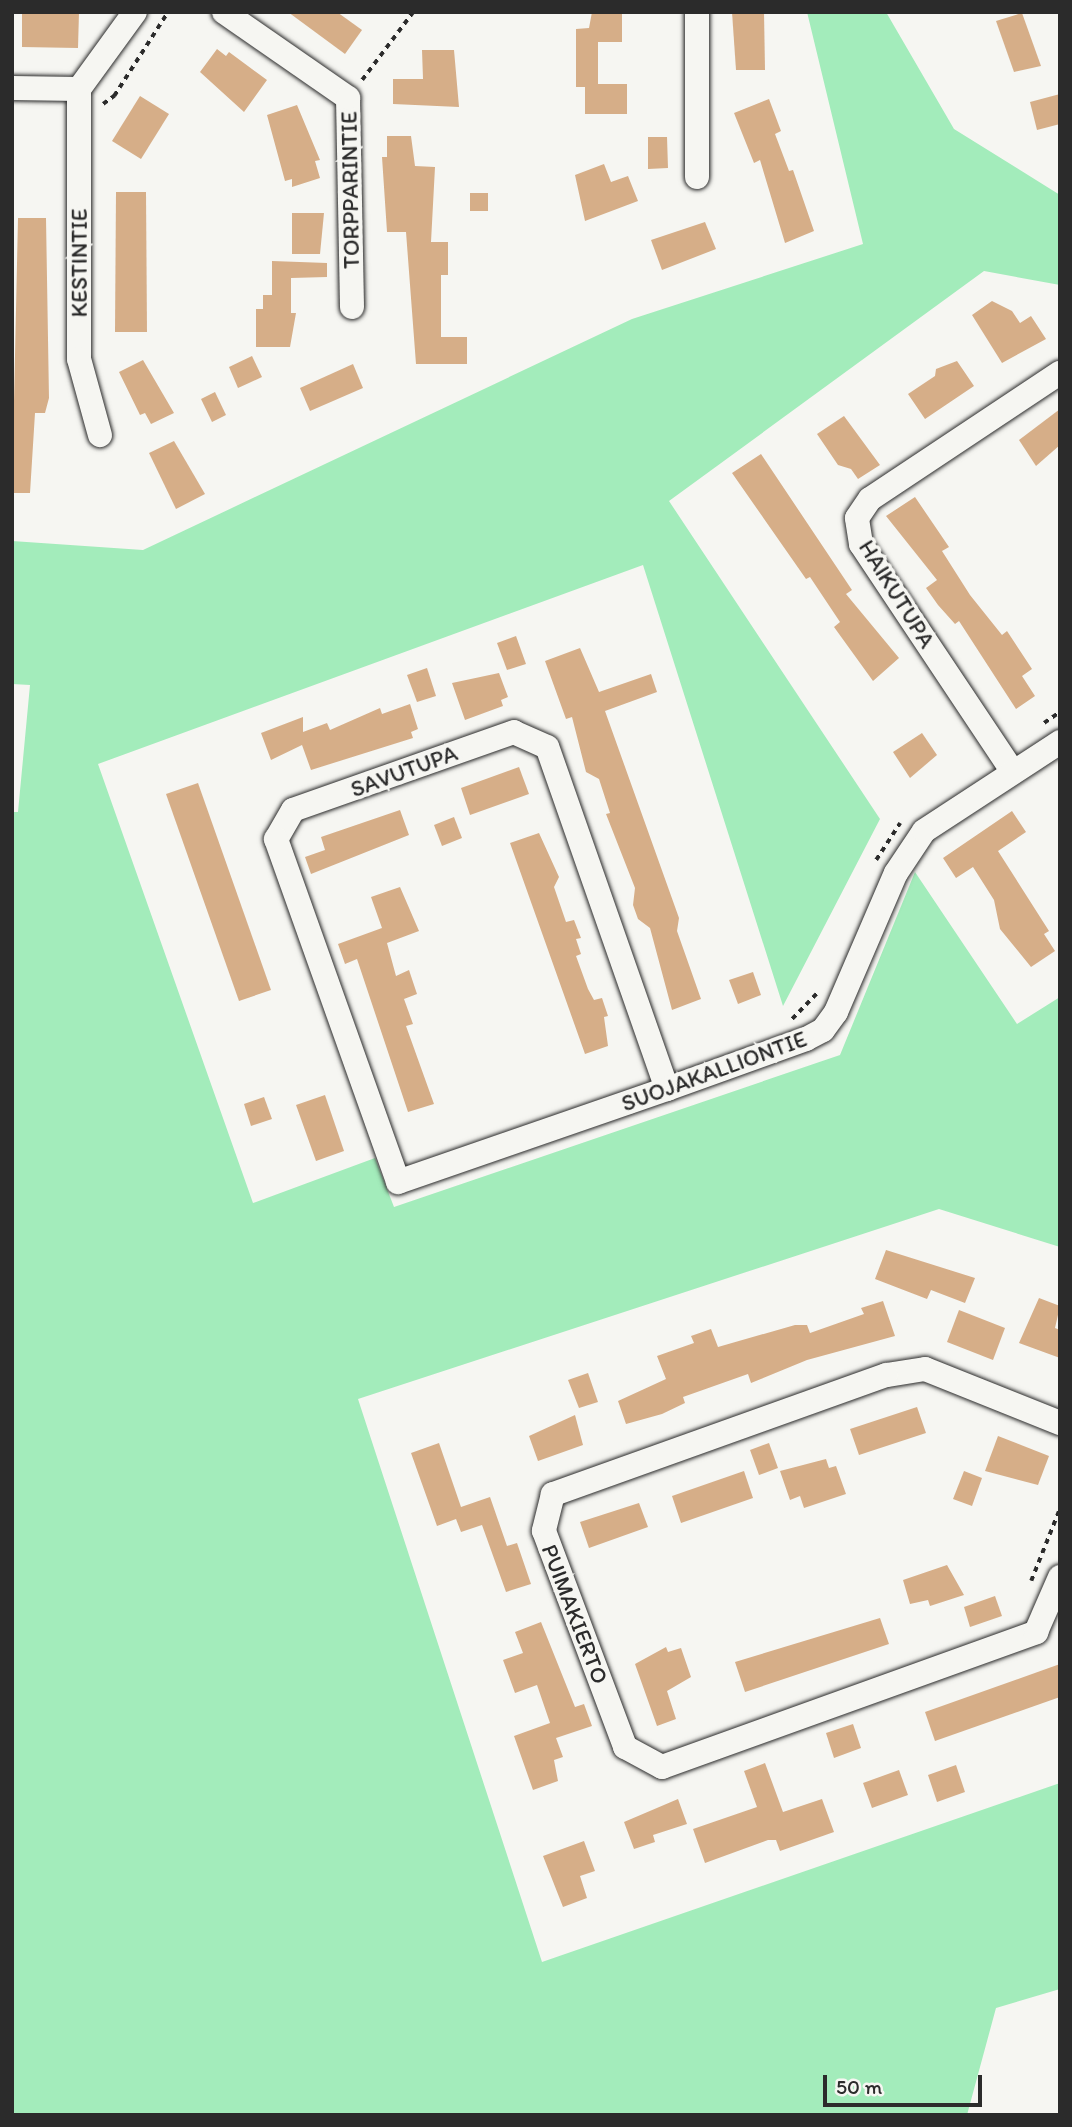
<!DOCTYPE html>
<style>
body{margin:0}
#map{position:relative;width:1072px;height:2127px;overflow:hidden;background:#f6f6f2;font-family:Itim,sans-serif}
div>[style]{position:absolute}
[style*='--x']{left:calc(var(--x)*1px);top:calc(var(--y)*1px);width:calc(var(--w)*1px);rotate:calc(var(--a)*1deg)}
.green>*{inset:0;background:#a3ecbb}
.building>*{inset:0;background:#d6ae88}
.path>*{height:3.5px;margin-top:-1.75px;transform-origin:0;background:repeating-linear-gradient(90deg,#2b2b2b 0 5px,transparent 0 10px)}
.roads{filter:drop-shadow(0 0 2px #2b2b2b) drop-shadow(0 0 2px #2b2b2b)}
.minor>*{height:24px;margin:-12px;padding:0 12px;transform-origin:12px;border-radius:12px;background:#f6f6f2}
span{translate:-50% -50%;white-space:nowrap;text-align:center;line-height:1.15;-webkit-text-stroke:7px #f6f6f2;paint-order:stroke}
.street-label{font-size:23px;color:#2b2b2b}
.frame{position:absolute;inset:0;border:14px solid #2b2b2b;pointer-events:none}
.scale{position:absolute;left:823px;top:2075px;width:159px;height:32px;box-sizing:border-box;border:4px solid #2b2b2b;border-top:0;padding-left:9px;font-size:21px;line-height:24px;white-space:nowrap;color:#2b2b2b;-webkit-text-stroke:5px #f6f6f2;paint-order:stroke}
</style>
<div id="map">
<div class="green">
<div style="clip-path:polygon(807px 12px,886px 12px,954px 129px,1060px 195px,1060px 285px,984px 271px,669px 501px,880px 819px,783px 1006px,643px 565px,98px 764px,253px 1203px,375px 1158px,394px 1207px,840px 1055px,915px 872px,1017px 1024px,1060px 997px,1060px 1247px,939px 1209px,358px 1399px,542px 1962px,1060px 1783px,1060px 1989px,996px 2008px,967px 2115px,12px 2115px,12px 812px,18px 812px,30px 685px,12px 684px,12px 541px,143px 550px,632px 319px,863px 244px)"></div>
</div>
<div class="building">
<div style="clip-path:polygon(79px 12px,78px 48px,22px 47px,22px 14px)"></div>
<div style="clip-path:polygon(288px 12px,337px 12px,362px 30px,345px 54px)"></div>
<div style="clip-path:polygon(592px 12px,622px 12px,622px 42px,598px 42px,598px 84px,627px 84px,627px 114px,585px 114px,585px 87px,576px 87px,576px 29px,589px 28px)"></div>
<div style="clip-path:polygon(732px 12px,764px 12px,765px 70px,736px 70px)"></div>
<div style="clip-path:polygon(1022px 13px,1041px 66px,1014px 72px,996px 21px)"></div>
<div style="clip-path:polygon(217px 49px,226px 56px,229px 52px,267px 80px,244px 112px,200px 72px)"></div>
<div style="clip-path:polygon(422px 50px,454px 50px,459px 107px,393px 104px,393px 79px,423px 79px)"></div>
<div style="clip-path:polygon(1060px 94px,1060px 124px,1037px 130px,1030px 102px)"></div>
<div style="clip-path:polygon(140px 96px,169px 114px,141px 159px,112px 141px)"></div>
<div style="clip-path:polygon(769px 99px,781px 131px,775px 134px,789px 171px,793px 170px,814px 231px,785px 243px,760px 160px,754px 163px,734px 113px)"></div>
<div style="clip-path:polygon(297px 105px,320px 160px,315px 161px,320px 178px,292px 187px,292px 179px,285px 181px,267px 115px)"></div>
<div style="clip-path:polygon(387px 136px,411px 136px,415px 166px,435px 167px,431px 242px,448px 242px,448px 275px,441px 275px,441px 337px,467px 337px,467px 364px,416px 364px,406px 232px,387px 232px,382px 157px,387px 157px)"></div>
<div style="clip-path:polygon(648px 137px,667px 137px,668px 168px,648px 169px)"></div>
<div style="clip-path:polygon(604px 164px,611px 182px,628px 176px,638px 201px,585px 221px,575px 175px)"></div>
<div style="clip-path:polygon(116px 192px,146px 192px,147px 332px,115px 332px)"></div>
<div style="clip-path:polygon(470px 193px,488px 193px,488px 211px,470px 211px)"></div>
<div style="clip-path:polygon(292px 213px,324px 213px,320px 254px,292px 254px)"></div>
<div style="clip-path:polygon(18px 218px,46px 218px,49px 398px,45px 413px,35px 413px,30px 493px,12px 493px)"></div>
<div style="clip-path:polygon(705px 222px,716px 249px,662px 270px,651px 240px)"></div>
<div style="clip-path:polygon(272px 261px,327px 263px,327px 277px,291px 278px,291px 313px,296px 313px,290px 347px,256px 347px,256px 309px,263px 309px,263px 295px,272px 295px)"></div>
<div style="clip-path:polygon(992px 301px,1012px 311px,1020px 323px,1031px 316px,1046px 339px,1002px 363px,972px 315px)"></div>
<div style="clip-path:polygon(252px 356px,262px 377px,238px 388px,229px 367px)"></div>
<div style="clip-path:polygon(143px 360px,174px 413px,151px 424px,145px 413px,140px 415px,119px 372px)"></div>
<div style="clip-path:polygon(957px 361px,974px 386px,925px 419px,908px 394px,935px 376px,936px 369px)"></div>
<div style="clip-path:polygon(353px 364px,363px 388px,310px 411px,300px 388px)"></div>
<div style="clip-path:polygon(215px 392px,226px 415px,212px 422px,201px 399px)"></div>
<div style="clip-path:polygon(1060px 409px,1060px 445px,1036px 466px,1019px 440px)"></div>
<div style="clip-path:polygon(844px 416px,880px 465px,858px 479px,851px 469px,838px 465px,817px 434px)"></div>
<div style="clip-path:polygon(174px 441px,205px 494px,176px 509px,149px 453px)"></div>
<div style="clip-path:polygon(761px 454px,852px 590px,846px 594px,899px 658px,873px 681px,834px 627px,840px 622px,810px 577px,806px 579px,732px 473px)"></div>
<div style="clip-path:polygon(915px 497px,949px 547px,942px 551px,970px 595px,1002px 635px,1007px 631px,1032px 669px,1022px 676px,1035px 696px,1016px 709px,959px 621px,955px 624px,938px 605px,926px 588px,937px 580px,886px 516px)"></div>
<div style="clip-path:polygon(516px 636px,526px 664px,507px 670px,497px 643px)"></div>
<div style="clip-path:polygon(580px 648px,599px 692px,651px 674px,657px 692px,605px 711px,679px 918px,677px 931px,701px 999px,672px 1010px,650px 928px,638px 919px,633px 905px,635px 888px,606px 814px,610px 813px,599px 779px,586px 772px,572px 717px,566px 719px,545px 661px)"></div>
<div style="clip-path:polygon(427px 668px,436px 696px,417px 702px,407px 675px)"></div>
<div style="clip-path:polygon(499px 673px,508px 697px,501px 700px,503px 706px,465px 720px,452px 683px)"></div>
<div style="clip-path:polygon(410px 704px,418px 729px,411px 732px,413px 738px,311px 770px,302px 745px,271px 760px,261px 733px,303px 717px,303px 732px,327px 723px,330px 730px,380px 708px,382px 714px)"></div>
<div style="clip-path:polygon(922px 733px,937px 755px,910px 778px,893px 752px)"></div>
<div style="clip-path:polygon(519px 767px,529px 794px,470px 815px,461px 788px)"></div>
<div style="clip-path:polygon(198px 783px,271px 990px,239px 1001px,166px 794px)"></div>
<div style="clip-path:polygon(400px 810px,409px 835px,311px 874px,305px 857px,325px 850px,321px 837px)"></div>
<div style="clip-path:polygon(1012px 811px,1026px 832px,998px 851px,1049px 931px,1044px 934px,1055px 951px,1031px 967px,1000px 929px,994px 900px,973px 867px,956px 878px,943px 858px)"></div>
<div style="clip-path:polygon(454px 817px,462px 838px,442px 846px,434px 825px)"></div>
<div style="clip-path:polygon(539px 833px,559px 877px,554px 887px,566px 922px,574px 920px,581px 938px,576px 939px,581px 954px,576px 956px,588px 989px,594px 1000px,602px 998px,608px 1016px,604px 1017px,608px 1046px,585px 1054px,510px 843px)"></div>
<div style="clip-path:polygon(400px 887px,419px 931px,387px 943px,396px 976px,409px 970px,417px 994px,404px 999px,413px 1024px,406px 1026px,434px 1104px,408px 1112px,357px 959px,345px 964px,338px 944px,382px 928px,371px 897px)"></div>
<div style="clip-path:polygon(753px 972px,761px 995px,738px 1004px,729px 980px)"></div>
<div style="clip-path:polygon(325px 1095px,344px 1151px,316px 1161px,296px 1105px)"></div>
<div style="clip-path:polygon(264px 1097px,272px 1119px,251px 1126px,244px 1104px)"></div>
<div style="clip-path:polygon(886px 1250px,975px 1278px,965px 1303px,931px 1290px,927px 1299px,875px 1279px)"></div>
<div style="clip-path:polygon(1039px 1298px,1060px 1306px,1055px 1328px,1060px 1330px,1060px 1358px,1019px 1343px)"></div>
<div style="clip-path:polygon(883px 1301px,895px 1336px,807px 1360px,751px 1383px,748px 1374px,683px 1397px,685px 1403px,662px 1414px,626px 1424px,618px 1401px,666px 1379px,657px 1356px,694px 1343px,691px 1336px,711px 1329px,718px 1347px,795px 1325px,807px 1325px,810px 1333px,864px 1314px,861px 1308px)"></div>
<div style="clip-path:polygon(959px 1310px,1005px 1328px,993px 1360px,947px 1342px)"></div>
<div style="clip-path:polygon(588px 1373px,598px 1402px,579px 1408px,568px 1380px)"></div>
<div style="clip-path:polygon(917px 1407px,926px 1433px,859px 1455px,850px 1429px)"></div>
<div style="clip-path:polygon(575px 1415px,583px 1445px,538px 1461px,529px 1436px)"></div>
<div style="clip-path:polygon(998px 1436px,1049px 1456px,1038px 1485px,985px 1471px)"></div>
<div style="clip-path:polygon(439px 1443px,461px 1507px,490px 1497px,507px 1546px,517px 1543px,531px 1584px,506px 1592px,482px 1525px,461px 1532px,456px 1519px,437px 1526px,411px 1453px)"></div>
<div style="clip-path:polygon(769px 1443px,778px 1468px,759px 1475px,750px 1450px)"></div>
<div style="clip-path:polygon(826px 1459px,829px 1468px,836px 1466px,846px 1494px,804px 1508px,800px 1496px,790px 1500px,780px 1471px)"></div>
<div style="clip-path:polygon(744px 1471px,753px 1498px,681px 1523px,672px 1496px)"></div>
<div style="clip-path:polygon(964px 1471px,982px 1478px,972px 1506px,953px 1499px)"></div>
<div style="clip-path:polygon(639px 1503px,648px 1527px,589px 1548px,580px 1522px)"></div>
<div style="clip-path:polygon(947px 1565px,964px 1595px,930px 1606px,928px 1600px,910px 1604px,903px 1580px)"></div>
<div style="clip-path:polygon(995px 1596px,1002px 1616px,970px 1627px,964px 1607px)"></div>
<div style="clip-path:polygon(880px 1618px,889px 1644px,745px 1692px,735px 1662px)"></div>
<div style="clip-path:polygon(541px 1622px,575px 1707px,584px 1704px,592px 1726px,556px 1738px,563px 1757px,554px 1760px,558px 1781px,533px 1790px,514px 1736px,550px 1723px,537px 1685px,515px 1693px,503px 1660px,523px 1653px,515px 1632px)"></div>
<div style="clip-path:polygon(666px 1647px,668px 1652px,681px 1648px,691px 1677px,667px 1691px,676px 1719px,657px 1726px,635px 1664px)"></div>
<div style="clip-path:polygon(1060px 1664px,1060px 1697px,935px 1741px,925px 1712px)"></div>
<div style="clip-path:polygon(853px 1724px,861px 1748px,834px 1758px,826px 1733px)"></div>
<div style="clip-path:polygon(765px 1763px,783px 1812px,822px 1799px,834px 1832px,780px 1851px,776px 1840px,768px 1840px,705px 1863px,693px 1829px,757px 1807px,744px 1771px)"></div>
<div style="clip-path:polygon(956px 1765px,965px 1792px,937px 1802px,928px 1775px)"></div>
<div style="clip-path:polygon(899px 1770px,908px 1795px,872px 1808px,863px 1783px)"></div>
<div style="clip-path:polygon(678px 1799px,687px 1824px,653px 1835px,655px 1842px,634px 1849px,624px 1822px)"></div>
<div style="clip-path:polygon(584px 1841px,595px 1871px,580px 1876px,587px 1898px,563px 1907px,543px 1856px)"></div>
</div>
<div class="path">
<div style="--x:362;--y:80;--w:85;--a:-53.1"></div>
<div style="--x:103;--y:104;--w:14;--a:-36"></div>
<div style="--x:114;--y:96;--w:100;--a:-57.3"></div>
<div style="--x:1044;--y:723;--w:19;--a:-35"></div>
<div style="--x:876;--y:860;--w:44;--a:-57"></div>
<div style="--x:792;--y:1019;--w:37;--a:-46"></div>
<div style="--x:1031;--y:1581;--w:79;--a:-68.3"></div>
</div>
<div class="roads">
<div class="minor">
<div style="--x:224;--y:12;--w:151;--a:34.7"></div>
<div style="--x:348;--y:98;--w:209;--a:88.9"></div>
<div style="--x:697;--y:12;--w:165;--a:90"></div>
<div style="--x:12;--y:88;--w:67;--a:0.9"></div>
<div style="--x:79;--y:89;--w:95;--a:-54"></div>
<div style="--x:79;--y:89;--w:270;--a:90"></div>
<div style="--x:79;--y:359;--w:79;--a:74.6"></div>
<div style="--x:1013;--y:772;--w:274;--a:-123.7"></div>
<div style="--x:861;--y:544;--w:26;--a:-99"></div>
<div style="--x:857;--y:518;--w:23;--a:-56"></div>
<div style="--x:870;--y:499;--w:228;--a:-33.6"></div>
<div style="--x:667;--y:1089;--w:362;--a:-109.3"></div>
<div style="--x:547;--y:747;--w:36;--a:-156"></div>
<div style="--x:514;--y:732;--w:234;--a:160.6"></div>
<div style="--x:293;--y:810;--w:34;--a:120"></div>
<div style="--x:276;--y:839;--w:364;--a:70.4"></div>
<div style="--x:398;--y:1182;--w:285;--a:-19.1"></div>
<div style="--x:667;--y:1089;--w:148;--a:-19.8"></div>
<div style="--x:806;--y:1039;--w:19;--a:-28"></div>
<div style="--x:823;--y:1030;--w:22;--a:-54"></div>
<div style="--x:836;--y:1012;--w:151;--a:-66.7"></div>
<div style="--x:896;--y:873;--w:50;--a:-56.3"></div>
<div style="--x:924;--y:831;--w:163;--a:-33.2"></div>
<div style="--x:1060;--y:1423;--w:145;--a:-158.2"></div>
<div style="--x:925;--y:1369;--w:39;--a:171"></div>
<div style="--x:886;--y:1375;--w:354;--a:160.3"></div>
<div style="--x:553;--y:1494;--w:38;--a:104"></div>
<div style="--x:544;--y:1531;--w:231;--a:69.4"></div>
<div style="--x:625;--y:1747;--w:42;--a:28.4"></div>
<div style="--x:662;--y:1767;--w:398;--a:-19.8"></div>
<div style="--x:1036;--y:1632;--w:60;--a:-66.4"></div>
</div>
</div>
<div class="street-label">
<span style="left:350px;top:190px;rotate:-91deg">TORPPARINTIE</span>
<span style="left:79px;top:263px;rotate:-90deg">KESTINTIE</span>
<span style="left:897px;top:594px;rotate:58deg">HAIKUTUPA</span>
<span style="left:404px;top:771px;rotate:-20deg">SAVUTUPA</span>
<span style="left:714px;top:1071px;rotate:-20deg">SUOJAKALLIONTIE</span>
<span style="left:575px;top:1614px;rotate:69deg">PUIMAKIERTO</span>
</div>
<div class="frame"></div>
<div class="scale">50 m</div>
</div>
